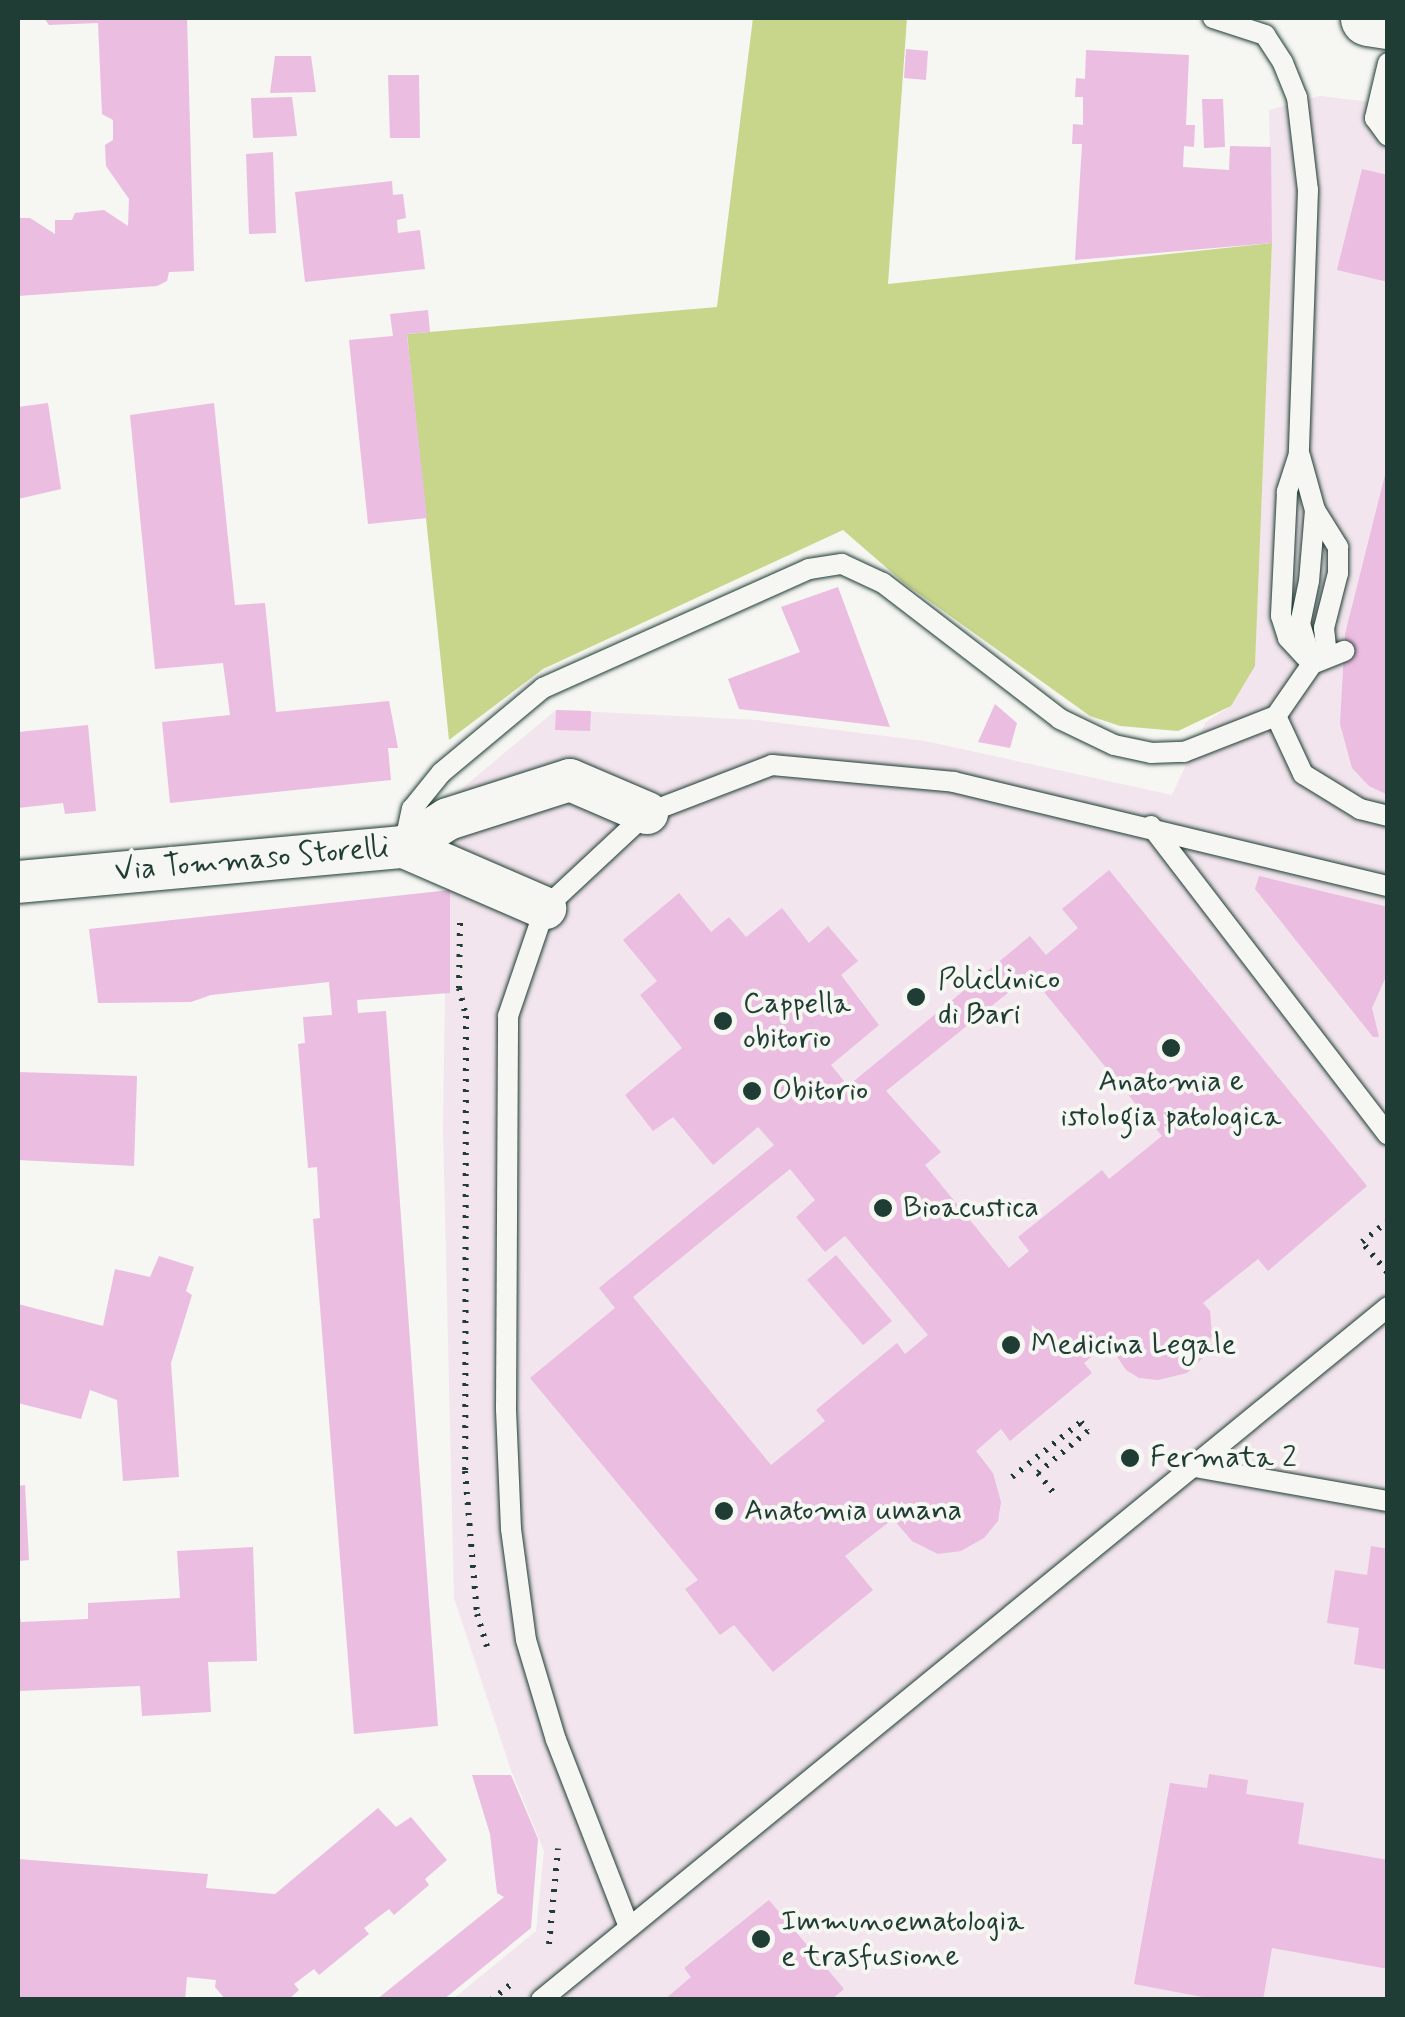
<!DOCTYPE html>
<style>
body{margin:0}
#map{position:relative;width:1405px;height:2017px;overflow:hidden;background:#f6f6f2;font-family:Mynerve,sans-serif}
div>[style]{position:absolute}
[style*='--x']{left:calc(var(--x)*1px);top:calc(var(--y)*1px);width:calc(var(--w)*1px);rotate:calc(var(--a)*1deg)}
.built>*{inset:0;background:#f2e5ed}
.green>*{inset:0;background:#c7d68a}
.building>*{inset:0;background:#eabde1}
.path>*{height:6px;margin-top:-3px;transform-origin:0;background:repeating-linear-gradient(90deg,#1f3d34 0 2.5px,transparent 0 10.5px)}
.roads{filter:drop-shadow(0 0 2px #1f3d34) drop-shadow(0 0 2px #1f3d34)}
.lane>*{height:20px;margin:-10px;padding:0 10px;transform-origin:10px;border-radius:10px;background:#f6f6f2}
.street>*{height:42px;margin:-21px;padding:0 21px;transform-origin:21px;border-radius:21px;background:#f6f6f2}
.secondary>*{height:55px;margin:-27.5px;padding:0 27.5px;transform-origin:27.5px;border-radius:27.5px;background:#f6f6f2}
.dots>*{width:28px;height:28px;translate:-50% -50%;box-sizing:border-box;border:5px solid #f6f6f2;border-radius:50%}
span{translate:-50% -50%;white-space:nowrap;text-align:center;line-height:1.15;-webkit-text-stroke:8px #f6f6f2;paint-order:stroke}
.street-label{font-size:30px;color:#1f3d34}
.poi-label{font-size:30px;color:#1f3d34}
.left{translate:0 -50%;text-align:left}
.frame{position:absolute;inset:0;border:20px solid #1f3d34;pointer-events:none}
</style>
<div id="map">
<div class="built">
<div style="clip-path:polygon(1320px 96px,1387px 104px,1387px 1999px,453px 1999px,536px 1931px,544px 1851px,511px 1770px,454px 1598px,443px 1127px,448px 800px,556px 710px,757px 720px,925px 741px,1172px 795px,1206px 722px,1231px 706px,1255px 666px,1272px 244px,1269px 110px)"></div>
</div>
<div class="green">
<div style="clip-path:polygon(753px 18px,907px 18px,888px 284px,1272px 243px,1255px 666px,1231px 706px,1178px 731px,1120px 726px,1090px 716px,904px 583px,843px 530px,543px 669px,449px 740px,407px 334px,717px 307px)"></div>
</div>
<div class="building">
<div style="clip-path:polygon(44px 18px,187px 18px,194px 271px,169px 272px,167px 281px,157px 286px,18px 296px,18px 218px,30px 218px,55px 234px,55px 220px,72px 220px,75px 213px,104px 210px,128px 226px,129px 199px,106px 166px,105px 145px,113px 140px,113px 120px,102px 114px,98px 23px,49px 25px)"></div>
<div style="clip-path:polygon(906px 49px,928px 51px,926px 80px,904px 78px)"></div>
<div style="clip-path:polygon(1086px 50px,1189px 55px,1186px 125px,1195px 125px,1194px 147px,1184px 146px,1183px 167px,1229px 170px,1230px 146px,1271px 147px,1272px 243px,1075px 260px,1082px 144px,1072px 144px,1073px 124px,1083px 125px,1083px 97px,1075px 97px,1076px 78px,1085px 79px)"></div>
<div style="clip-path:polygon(275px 56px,311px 56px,316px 92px,270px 93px)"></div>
<div style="clip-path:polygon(388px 75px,419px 75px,420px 138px,390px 138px)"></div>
<div style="clip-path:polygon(292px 97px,297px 136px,253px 138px,251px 98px)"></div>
<div style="clip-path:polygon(1202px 99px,1223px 99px,1225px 147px,1204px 148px)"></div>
<div style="clip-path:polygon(273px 152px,276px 233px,249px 234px,246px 154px)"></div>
<div style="clip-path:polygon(1362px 169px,1388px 175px,1388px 282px,1337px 270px)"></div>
<div style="clip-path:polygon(392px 181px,393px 195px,403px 194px,406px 218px,397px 220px,398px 233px,420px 230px,425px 269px,305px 282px,295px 192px)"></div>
<div style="clip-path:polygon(428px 310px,430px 332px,407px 334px,427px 518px,368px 524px,349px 340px,393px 336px,390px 314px)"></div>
<div style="clip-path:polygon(48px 403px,61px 489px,18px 499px,18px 407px)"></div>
<div style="clip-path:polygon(214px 403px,235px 605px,265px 603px,276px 712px,389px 701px,398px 748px,388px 748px,391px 780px,170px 803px,162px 722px,230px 715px,223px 663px,155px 669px,130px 415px)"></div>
<div style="clip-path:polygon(1386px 471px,1388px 471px,1388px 795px,1369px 786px,1352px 768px,1340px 724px,1345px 634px)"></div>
<div style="clip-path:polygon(838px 587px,890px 727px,739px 709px,728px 679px,800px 652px,781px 607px)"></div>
<div style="clip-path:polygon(995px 704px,1017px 723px,1010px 748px,978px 742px)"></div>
<div style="clip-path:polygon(556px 710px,591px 711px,590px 731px,555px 730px)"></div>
<div style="clip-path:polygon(88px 725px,96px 811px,65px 814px,63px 803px,18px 808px,18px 732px)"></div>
<div style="clip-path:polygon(evenodd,1109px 870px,1367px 1186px,1268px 1271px,1258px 1259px,1203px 1303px,1210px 1311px,1212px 1335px,1205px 1356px,1187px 1373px,1158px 1380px,1139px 1378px,1126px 1370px,1108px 1343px,1084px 1363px,1092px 1373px,1010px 1441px,1001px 1429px,976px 1451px,993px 1473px,1001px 1502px,998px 1521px,984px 1538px,961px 1551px,938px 1554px,912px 1541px,893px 1519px,845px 1556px,873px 1590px,773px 1672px,734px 1625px,720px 1635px,685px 1589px,698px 1580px,530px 1378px,615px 1308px,599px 1288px,774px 1145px,758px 1127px,713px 1165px,673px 1117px,653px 1131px,625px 1095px,682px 1048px,640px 995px,657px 981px,623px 940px,679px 893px,711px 932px,729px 917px,746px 937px,782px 908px,809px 943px,828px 926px,858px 961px,841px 975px,879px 1025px,831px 1065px,848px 1086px,1030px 936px,1046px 955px,1078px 928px,1062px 909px,1109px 870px,1030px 975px,1162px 1136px,1109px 1179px,1102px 1170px,1018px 1237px,1029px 1251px,1009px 1268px,925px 1165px,941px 1152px,886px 1091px,1030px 975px,1109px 870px,790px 1169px,815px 1200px,796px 1217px,825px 1252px,845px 1236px,928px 1335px,905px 1354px,897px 1343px,816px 1410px,825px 1421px,771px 1465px,633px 1297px,790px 1169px)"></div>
<div style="clip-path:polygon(1259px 876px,1388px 907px,1388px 972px,1372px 1008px,1379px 1037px,1373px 1037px,1255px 889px)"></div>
<div style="clip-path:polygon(450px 890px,450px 993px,357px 1000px,358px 1013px,386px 1011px,438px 1726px,354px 1734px,313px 1219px,320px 1218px,317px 1167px,308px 1168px,298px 1044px,305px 1043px,303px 1017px,332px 1015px,329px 982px,211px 995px,191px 1002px,98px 1003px,89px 929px)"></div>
<div style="clip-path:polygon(18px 1072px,137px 1076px,134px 1166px,18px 1160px)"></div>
<div style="clip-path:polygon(836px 1255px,892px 1321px,863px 1345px,807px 1280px)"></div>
<div style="clip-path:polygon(159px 1256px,194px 1267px,186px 1291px,192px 1295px,171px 1363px,179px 1477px,123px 1481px,117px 1400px,90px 1390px,81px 1419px,18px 1403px,18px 1304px,103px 1326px,115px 1269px,150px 1277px)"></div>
<div style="clip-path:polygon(25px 1485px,29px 1560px,18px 1561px,18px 1486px)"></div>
<div style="clip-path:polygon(1371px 1546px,1388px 1549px,1388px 1670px,1354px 1664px,1359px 1628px,1327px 1623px,1335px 1570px,1367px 1575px)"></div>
<div style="clip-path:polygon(253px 1547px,257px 1661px,208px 1662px,211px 1712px,142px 1716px,140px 1686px,18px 1691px,18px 1607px,21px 1622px,88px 1619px,88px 1603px,180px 1598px,177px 1551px)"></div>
<div style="clip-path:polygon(1209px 1774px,1248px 1780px,1246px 1794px,1304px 1803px,1298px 1844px,1388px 1860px,1388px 1969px,1272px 1948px,1263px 2000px,1218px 2000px,1134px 1984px,1170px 1783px,1207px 1788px)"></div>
<div style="clip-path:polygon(472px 1775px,511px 1775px,538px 1839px,531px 1928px,443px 2000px,376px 2000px,504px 1897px,497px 1893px,490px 1834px)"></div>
<div style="clip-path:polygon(378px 1808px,396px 1827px,411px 1817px,447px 1860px,425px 1879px,429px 1885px,394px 1915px,389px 1909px,364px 1928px,369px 1934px,319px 1975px,314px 1969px,294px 1984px,299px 1990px,288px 2000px,226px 2000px,215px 1987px,216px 1980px,187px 1977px,185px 2000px,18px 2000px,18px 1859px,208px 1874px,206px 1888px,275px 1894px)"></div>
<div style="clip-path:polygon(769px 1900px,844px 1989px,831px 2000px,664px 2000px,691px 1977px,684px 1968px)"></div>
</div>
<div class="path">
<div style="--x:460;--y:923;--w:65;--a:90.9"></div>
<div style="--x:459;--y:988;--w:29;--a:76"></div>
<div style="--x:466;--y:1016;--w:455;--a:90.1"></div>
<div style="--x:465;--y:1471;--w:144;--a:85.2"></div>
<div style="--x:477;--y:1614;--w:34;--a:73"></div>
<div style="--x:1387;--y:1272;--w:39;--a:-130"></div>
<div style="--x:1362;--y:1242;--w:33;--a:-39"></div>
<div style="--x:1012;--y:1477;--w:88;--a:-38.6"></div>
<div style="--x:1081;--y:1422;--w:11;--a:52"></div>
<div style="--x:1088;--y:1431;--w:65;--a:140"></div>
<div style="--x:1038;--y:1473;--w:29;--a:52"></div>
<div style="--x:549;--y:1944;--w:96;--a:-84.6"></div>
<div style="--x:491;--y:2000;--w:24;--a:-38"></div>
</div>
<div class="roads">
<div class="lane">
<div style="--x:1213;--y:18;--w:55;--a:18.1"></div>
<div style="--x:1265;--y:35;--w:33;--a:57"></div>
<div style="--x:1283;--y:63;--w:37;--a:68"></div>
<div style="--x:1297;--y:97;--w:94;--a:83.3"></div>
<div style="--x:1308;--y:190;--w:264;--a:92"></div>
<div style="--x:1299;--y:454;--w:40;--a:108"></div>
<div style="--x:1287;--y:492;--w:124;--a:92.8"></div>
<div style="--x:1281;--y:616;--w:23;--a:72"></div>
<div style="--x:1288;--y:638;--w:35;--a:47"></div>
<div style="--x:1388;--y:63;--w:57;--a:103.3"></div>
<div style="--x:1375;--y:118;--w:22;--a:54"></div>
<div style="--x:1300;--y:456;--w:56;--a:74.5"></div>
<div style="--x:1315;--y:510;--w:71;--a:94.8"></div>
<div style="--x:1309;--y:581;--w:44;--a:101.8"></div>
<div style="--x:1300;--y:624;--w:34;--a:73"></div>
<div style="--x:1315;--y:510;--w:44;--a:58.1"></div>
<div style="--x:1338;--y:547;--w:26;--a:90"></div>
<div style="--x:1338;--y:573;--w:57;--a:104.3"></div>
<div style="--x:1324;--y:628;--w:28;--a:84"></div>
<div style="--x:1276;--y:716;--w:64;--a:65"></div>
<div style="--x:1303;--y:774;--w:67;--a:31.6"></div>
<div style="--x:1360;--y:809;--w:29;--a:14"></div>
<div style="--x:1151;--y:826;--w:389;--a:52.5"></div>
<div style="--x:405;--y:841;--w:33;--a:-78"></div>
<div style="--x:412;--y:809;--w:46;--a:-51.1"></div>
<div style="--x:441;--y:773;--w:133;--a:-39.8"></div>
<div style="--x:543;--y:688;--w:291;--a:-24.1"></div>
<div style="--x:809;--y:569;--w:33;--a:-9"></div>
<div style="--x:842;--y:564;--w:45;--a:24.9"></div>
<div style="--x:883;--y:583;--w:223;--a:37.5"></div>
<div style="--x:1060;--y:719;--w:60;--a:25.7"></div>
<div style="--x:1114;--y:745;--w:38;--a:12"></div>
<div style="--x:1151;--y:753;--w:33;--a:-2"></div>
<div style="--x:1184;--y:752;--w:99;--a:-21.4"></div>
<div style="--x:1276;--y:716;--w:63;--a:-55.3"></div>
<div style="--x:1312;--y:664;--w:35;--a:-22"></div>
<div style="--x:1189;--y:1466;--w:202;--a:10"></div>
<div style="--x:629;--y:1927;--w:201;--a:-111.3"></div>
<div style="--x:556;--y:1740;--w:104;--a:-106.7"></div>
<div style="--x:526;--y:1640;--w:112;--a:-97.7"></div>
<div style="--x:511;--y:1529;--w:120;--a:-92.4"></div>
<div style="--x:506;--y:1409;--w:393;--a:-89.7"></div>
<div style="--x:508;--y:1016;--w:114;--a:-71.1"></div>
<div style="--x:545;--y:908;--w:139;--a:-43"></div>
<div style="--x:647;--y:813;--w:134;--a:-21"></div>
<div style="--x:772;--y:765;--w:183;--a:5.3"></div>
<div style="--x:954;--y:782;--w:446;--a:13.5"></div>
<div style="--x:541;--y:2000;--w:1094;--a:-39.29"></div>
</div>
<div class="street">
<div style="--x:404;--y:847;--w:154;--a:23.4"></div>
<div style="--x:18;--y:882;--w:388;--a:-5.2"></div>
<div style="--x:404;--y:847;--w:52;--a:-32.5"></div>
<div style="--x:448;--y:819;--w:128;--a:-17.7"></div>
<div style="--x:570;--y:780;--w:84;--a:23.2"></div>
</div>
<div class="secondary">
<div style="--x:1368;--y:18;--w:20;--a:9"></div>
</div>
</div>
<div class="dots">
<div style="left:916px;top:997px;background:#1f3d34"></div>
<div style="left:723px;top:1021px;background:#1f3d34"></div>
<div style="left:1171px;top:1048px;background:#1f3d34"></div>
<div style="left:752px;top:1091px;background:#1f3d34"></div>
<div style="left:883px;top:1208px;background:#1f3d34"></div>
<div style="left:1011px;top:1345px;background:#1f3d34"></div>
<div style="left:1130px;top:1458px;background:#1f3d34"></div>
<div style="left:724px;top:1511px;background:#1f3d34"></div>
<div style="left:761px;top:1939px;background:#1f3d34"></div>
</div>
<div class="street-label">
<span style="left:252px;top:860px;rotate:-5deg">Via Tommaso Storelli</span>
</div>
<div class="poi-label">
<span class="left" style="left:938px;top:997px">Policlinico<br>di Bari</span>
<span class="left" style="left:743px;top:1021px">Cappella<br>obitorio</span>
<span style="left:1171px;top:1099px">Anatomia e<br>istologia patologica</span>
<span class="left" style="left:772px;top:1091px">Obitorio</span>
<span class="left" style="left:903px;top:1208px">Bioacustica</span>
<span class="left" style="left:1031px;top:1345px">Medicina Legale</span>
<span class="left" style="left:1150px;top:1458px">Fermata 2</span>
<span class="left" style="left:744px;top:1511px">Anatomia umana</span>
<span class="left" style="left:781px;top:1939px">Immunoematologia<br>e trasfusione</span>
</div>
<div class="frame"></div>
</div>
